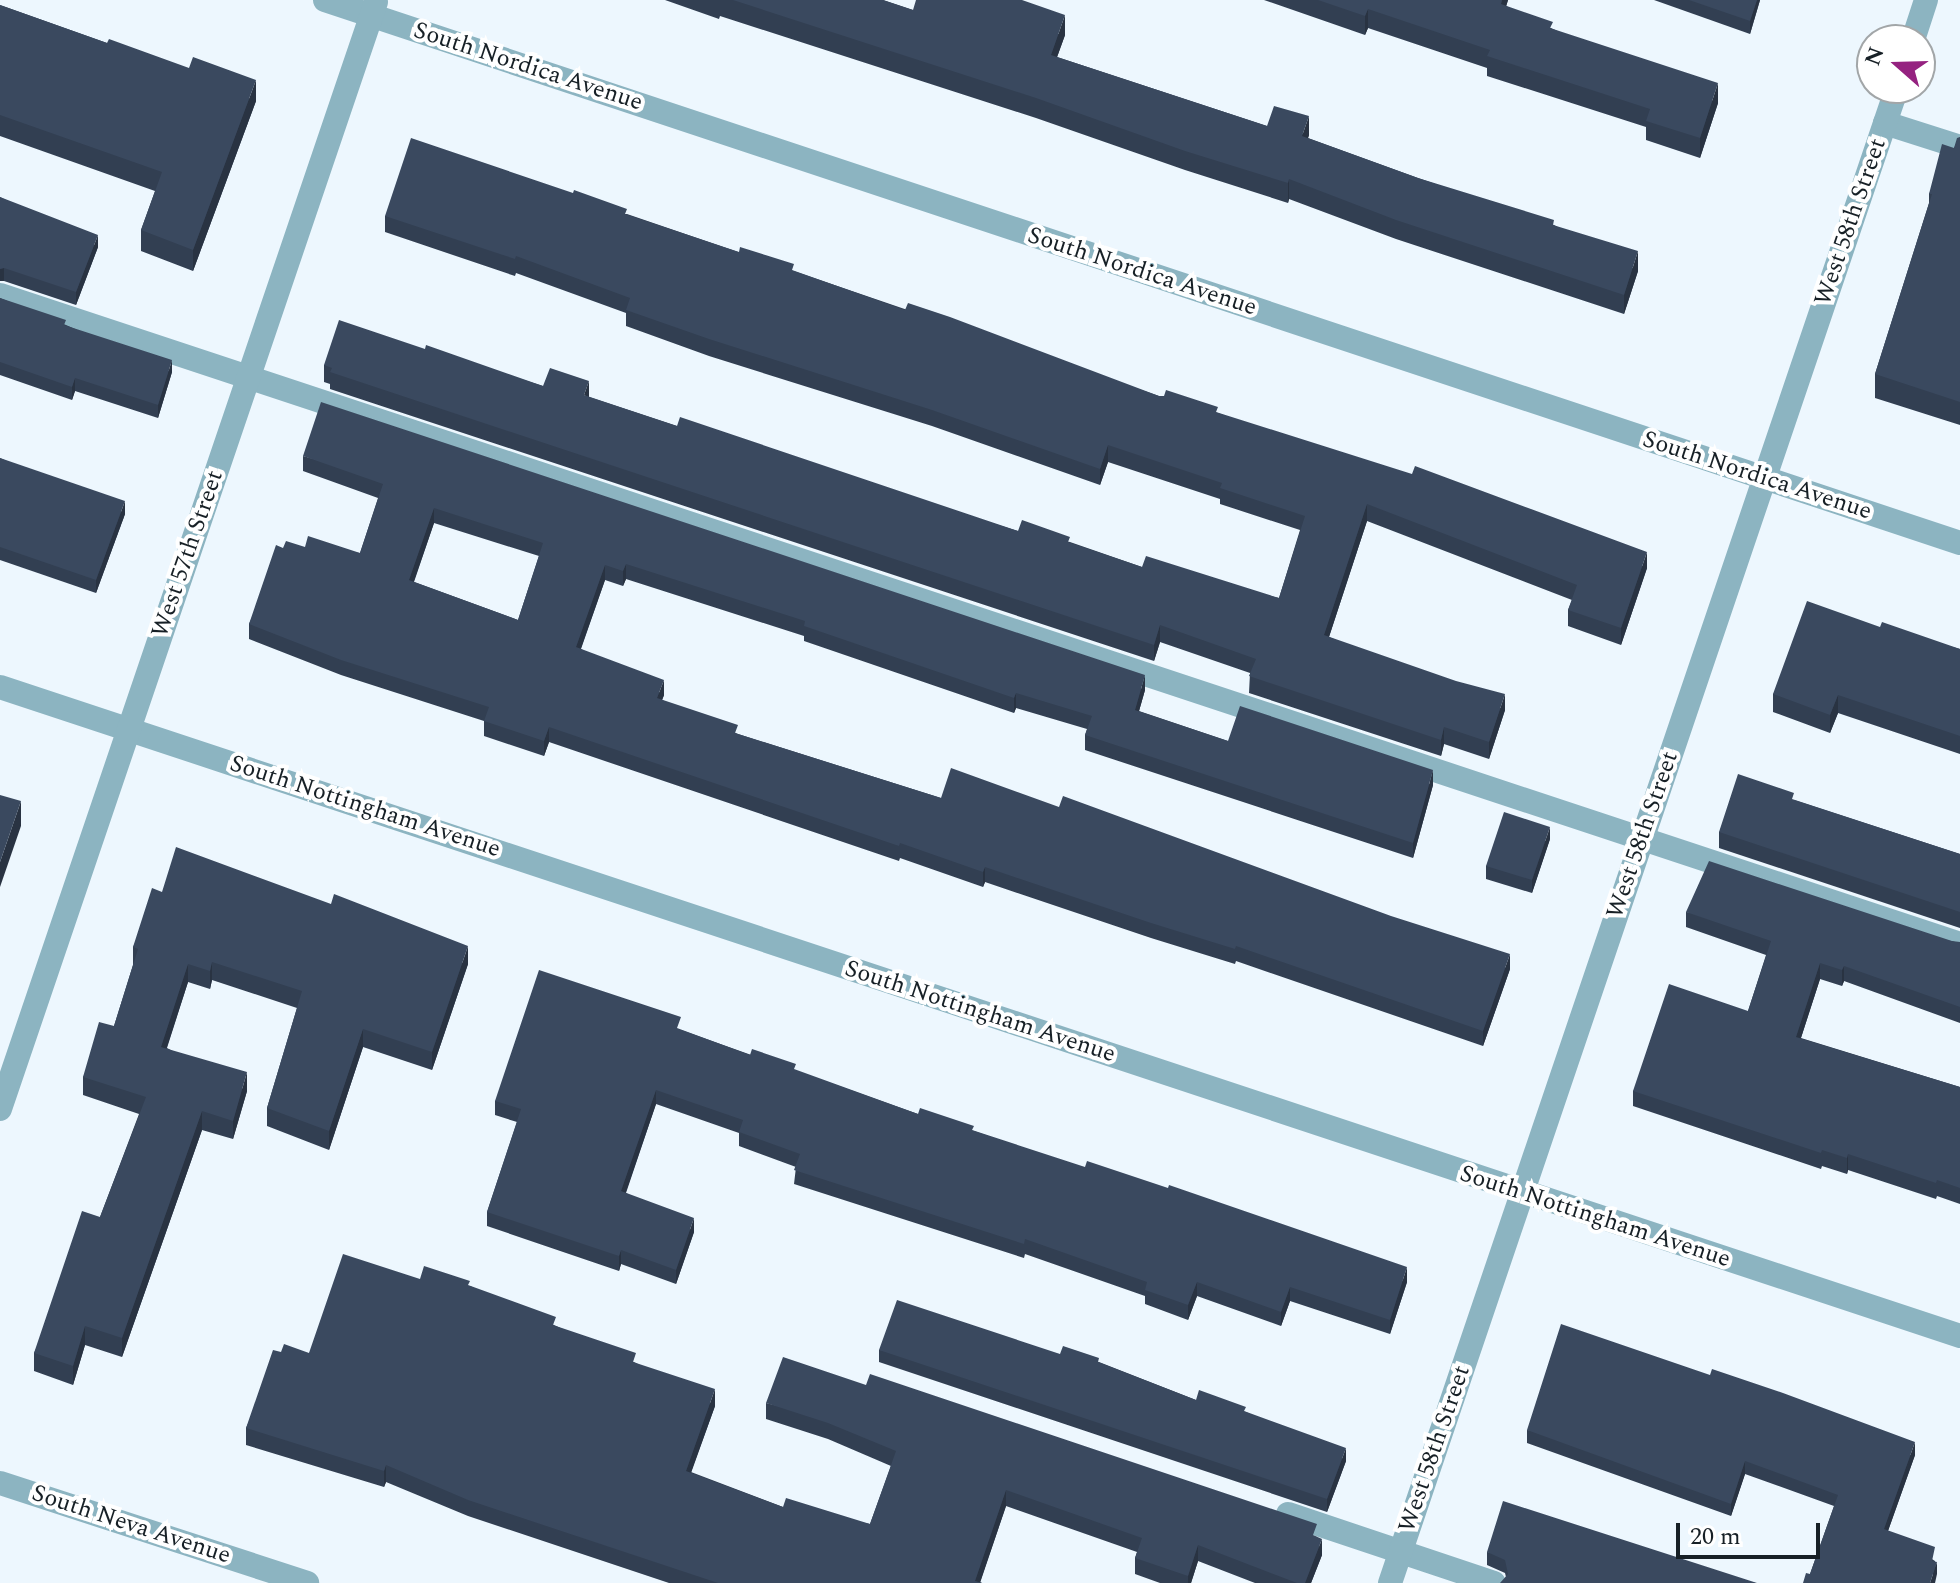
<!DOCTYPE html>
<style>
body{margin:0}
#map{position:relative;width:1960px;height:1583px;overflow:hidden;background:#edf7fe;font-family:Spectral,serif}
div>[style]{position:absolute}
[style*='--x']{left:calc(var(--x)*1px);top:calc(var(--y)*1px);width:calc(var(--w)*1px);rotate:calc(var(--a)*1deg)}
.lane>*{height:24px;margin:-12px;padding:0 12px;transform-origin:12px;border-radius:12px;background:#8cb4c1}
.street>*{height:24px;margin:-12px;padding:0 12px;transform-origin:12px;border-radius:12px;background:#8cb4c1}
.wall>*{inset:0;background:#323f52}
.shaded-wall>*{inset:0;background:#293342}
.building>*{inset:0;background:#3a495f}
span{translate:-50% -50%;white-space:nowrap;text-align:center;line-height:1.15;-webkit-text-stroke:8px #fff;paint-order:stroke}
.street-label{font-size:24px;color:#172026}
.north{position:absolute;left:1856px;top:24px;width:80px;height:80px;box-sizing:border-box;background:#fff;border:2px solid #a2a6a8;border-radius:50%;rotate:290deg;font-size:22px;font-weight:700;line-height:32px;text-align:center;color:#172026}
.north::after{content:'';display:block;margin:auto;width:28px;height:36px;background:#952280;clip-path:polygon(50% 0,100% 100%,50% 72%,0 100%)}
.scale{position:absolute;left:1676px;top:1523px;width:144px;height:36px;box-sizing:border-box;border:4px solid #172026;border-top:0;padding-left:10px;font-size:24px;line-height:28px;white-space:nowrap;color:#172026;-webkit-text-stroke:6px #fff;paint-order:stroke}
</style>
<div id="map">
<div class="lane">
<div style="--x:1885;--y:123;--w:79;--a:17.7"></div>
<div style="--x:0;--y:295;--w:2065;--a:18.32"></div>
<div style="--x:1288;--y:1514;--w:217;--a:18.5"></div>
</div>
<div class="street">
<div style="--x:325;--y:0;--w:1723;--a:18.37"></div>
<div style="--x:1913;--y:40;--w:42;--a:-72"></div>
<div style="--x:0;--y:687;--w:2065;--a:18.32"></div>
<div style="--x:0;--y:1109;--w:1169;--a:-71.24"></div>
<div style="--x:0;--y:1483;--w:323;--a:18"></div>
<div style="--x:1390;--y:1583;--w:1579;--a:-71.27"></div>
</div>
<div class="wall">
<div style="clip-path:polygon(665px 0,883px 0,913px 10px,1065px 35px,1057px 57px,1267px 126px,1309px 135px,1308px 138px,1418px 178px,1554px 225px,1638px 271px,1624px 314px,1396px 239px,1289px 199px,1288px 203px,1185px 170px,1036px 118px,720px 16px,719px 19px)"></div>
<div style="clip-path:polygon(1264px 0,1508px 0,1506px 6px,1553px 29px,1718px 103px,1700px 158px,1646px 140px,1646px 127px,1487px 76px,1487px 68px,1368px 28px,1365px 35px)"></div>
<div style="clip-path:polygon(1654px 0,1760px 0,1750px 34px)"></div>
<div style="clip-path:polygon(0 5px,107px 43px,256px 101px,193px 271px,141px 251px,141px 230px,155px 191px,0 136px)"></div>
<div style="clip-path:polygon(1960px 137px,1960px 425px,1875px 398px,1875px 374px,1929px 203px,1929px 194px)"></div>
<div style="clip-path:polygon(0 197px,98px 247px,76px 305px,4px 281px,0 281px)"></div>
<div style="clip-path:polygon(627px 214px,1159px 396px,1218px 413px,1647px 568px,1621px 645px,1568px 626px,1568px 610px,1572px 600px,1367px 521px,1329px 637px,1505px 710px,1489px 759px,1444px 744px,1441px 756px,1249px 693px,1250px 673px,1160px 642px,1154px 661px,330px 389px,330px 384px,324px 382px,324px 365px,425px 349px,543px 386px,589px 397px,677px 426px,1018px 531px,1070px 542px,1142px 567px,1279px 598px,1300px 530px,1220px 504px,1220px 499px,1108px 462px,1100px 485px,932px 426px,709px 356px,626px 326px,626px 313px,516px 273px,515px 276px,385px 232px,385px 216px)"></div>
<div style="clip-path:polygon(0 298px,66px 325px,172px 372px,158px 418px,75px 391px,72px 400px,0 375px)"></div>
<div style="clip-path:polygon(evenodd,303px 456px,1145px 690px,1139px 711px,1228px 741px,1433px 785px,1413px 858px,1085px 750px,1085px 735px,1087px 729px,1016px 708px,1014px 713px,804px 641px,804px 636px,626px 579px,623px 586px,605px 580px,581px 649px,664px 695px,662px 700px,738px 734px,941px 798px,1510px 969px,1483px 1046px,1236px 961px,1235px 964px,1151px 938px,985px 882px,983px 887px,900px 858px,899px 861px,549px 742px,544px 756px,484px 736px,484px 721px,341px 675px,249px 639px,249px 624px,283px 548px,305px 547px,360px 553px,378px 498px,303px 471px,303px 456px,434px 523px,539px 556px,518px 620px,414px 582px,434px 523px)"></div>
<div style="clip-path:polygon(0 458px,125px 514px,96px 593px,0 560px)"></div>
<div style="clip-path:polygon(1880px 627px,1960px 649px,1960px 754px,1838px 713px,1830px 733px,1773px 712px,1773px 694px)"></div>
<div style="clip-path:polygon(1794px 800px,1960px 854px,1960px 928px,1719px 848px,1719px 832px)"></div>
<div style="clip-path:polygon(1550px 839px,1532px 893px,1486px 879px,1486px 866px)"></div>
<div style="clip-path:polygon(162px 892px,468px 964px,432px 1070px,363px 1047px,329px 1150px,267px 1126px,267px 1108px,297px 1008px,212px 980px,210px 989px,188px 982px,167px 1048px,247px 1091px,233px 1139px,202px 1130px,122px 1357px,85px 1345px,73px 1385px,34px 1371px,34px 1353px,100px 1217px,139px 1114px,83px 1095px,83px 1077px,114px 1026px,133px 965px,133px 947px)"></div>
<div style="clip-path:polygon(1686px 912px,1960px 942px,1960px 1023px,1844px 981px,1842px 986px,1820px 979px,1801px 1038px,1960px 1087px,1960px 1204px,1937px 1196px,1936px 1199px,1848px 1170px,1847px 1174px,1822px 1166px,1821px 1169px,1633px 1106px,1633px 1091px,1748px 1011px,1766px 955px,1686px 927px)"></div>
<div style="clip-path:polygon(681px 1030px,918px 1114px,974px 1131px,1407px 1282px,1390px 1334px,1290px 1301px,1281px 1326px,1197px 1296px,1188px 1320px,1145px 1304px,1145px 1296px,1025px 1254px,1024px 1258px,794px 1184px,796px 1167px,739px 1146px,739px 1133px,656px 1104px,626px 1193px,694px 1232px,676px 1284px,621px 1264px,619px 1271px,487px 1226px,487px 1212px,517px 1122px,495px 1115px,495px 1101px)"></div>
<div style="clip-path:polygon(470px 1286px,636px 1363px,715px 1406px,691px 1472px,783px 1507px,870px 1524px,891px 1466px,828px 1439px,766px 1419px,766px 1403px,1317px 1537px,1322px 1555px,1311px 1583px,1255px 1583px,1198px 1561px,1191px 1583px,1160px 1583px,1135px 1574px,1135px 1558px,1137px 1552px,1006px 1506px,980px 1582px,982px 1583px,669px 1583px,468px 1516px,386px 1482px,384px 1487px,246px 1445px,246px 1428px,281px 1352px,309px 1353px)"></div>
<div style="clip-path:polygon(879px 1350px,1060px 1354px,1099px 1362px,1196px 1400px,1246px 1412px,1346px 1461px,1327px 1512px,879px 1362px)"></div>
<div style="clip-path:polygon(1527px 1430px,1915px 1455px,1888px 1531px,1935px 1561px,1937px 1574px,1810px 1574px,1834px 1506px,1745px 1474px,1731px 1516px,1527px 1443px)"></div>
<div style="clip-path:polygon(1487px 1552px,1757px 1583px,1506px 1577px,1505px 1573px,1487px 1565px)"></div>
</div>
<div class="shaded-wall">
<div style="clip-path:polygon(1502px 0,1508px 0,1501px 24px,1501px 4px)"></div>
<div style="clip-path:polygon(1757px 0,1760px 0,1750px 34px,1750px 21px)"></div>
<div style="clip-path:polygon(1368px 9px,1368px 28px,1365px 35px,1365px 16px)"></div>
<div style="clip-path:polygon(1065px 15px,1065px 35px,1051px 74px,1051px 55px)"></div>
<div style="clip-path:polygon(256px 80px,256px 101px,193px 271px,193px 250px)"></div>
<div style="clip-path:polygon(1718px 83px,1718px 103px,1700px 158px,1700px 138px)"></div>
<div style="clip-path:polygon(1309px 116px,1309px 135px,1302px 156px,1302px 136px)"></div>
<div style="clip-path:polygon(1289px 179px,1289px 199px,1288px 203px,1288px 183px)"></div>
<div style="clip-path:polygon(98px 235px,98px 247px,76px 305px,76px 292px)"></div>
<div style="clip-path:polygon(1638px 251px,1638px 271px,1624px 314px,1624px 295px)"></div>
<div style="clip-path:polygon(4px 268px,4px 281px,0 281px,0 269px)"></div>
<div style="clip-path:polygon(172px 360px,172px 372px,158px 418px,158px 405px)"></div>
<div style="clip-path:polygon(75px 378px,75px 391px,72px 400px,72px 387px)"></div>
<div style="clip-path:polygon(589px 381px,589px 398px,584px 395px)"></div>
<div style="clip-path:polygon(1108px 445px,1108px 462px,1100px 485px,1100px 469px)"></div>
<div style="clip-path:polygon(125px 501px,125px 514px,96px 593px,96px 580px)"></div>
<div style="clip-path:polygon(1367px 504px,1367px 521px,1324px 652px,1324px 635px)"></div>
<div style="clip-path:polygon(434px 508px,434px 523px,409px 595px,409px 580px)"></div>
<div style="clip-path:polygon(1647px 552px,1647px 568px,1621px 645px,1621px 628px)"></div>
<div style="clip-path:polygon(626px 564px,626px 579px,623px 586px,623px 571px)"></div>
<div style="clip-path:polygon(605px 565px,605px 580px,576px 662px,576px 647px)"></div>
<div style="clip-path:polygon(1160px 625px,1160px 642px,1154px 661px,1154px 645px)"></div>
<div style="clip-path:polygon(1145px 675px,1145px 690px,1135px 725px,1135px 710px)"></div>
<div style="clip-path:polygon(664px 680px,664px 695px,657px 713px,657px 698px)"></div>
<div style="clip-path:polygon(1016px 693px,1016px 708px,1014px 713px,1014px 698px)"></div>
<div style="clip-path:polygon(1505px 694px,1505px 710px,1489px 759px,1489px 742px)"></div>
<div style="clip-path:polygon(1838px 695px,1838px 713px,1830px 733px,1830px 715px)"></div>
<div style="clip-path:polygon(549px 727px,549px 742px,544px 756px,544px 741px)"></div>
<div style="clip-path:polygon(1444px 727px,1444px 744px,1441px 756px,1441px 740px)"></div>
<div style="clip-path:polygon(1433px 770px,1433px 785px,1413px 858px,1413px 843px)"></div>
<div style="clip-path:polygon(21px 801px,21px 826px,0 887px,0 862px)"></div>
<div style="clip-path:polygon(1550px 827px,1550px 839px,1532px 893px,1532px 880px)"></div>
<div style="clip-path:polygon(985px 867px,985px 882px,983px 887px,983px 872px)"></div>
<div style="clip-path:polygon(468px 946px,468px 964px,432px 1070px,432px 1052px)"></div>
<div style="clip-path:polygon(1510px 954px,1510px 969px,1483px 1046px,1483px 1031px)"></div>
<div style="clip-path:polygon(212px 962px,212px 980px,210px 989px,210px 971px)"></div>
<div style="clip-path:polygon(1820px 963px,1820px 979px,1796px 1053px,1796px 1037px)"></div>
<div style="clip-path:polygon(188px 964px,188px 982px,161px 1065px,161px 1047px)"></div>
<div style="clip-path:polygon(1844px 966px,1844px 981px,1842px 986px,1842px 970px)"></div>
<div style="clip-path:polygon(363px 1029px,363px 1047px,329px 1150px,329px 1131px)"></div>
<div style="clip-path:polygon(247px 1072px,247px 1091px,233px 1139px,233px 1121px)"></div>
<div style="clip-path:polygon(656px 1090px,656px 1104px,621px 1206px,621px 1191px)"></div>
<div style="clip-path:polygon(202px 1111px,202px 1130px,122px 1357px,122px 1338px)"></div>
<div style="clip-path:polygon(1848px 1154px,1848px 1170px,1847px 1174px,1847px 1158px)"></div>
<div style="clip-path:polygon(694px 1218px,694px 1232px,676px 1284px,676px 1270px)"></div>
<div style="clip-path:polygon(621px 1250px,621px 1264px,619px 1271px,619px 1256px)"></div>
<div style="clip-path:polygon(1407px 1267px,1407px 1282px,1390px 1334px,1390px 1320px)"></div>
<div style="clip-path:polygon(1197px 1282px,1197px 1296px,1188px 1320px,1188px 1305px)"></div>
<div style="clip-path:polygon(1290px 1287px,1290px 1301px,1281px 1326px,1281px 1312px)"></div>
<div style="clip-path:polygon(85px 1326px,85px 1345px,73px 1385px,73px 1366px)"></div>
<div style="clip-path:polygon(715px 1389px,715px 1406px,686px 1487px,686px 1471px)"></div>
<div style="clip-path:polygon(1915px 1442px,1915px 1455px,1884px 1542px,1884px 1529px)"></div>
<div style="clip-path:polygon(1346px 1448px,1346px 1461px,1327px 1512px,1327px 1499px)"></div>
<div style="clip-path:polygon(1745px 1461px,1745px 1474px,1731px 1516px,1731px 1504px)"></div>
<div style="clip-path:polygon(386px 1465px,386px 1482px,384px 1487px,384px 1471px)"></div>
<div style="clip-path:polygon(1006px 1490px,1006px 1506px,980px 1583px,975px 1581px)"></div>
<div style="clip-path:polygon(1322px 1539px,1322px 1555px,1311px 1583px,1305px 1583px)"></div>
<div style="clip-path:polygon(1198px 1545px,1198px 1561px,1191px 1583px,1188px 1583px,1188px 1576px)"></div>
<div style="clip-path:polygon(1937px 1562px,1937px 1574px,1935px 1583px,1930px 1583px)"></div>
</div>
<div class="building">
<div style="clip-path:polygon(733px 0,883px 0,913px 10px,916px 0,1022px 0,1065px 15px,1051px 55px,1267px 126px,1274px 106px,1309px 116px,1302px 136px,1418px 178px,1554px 220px,1553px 225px,1638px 251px,1624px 295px,1396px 220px,1289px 179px,1288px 183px,1185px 151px,1036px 98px)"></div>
<div style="clip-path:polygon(1318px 0,1502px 0,1501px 4px,1553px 22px,1550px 28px,1718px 83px,1700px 138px,1646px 121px,1650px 109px,1487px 56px,1490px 50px,1368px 9px,1365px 16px)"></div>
<div style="clip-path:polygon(1689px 0,1757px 0,1750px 21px)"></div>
<div style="clip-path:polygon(0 5px,107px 43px,109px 39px,189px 68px,193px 57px,256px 80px,193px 250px,141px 230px,162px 172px,0 115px)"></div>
<div style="clip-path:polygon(1960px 137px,1960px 402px,1875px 374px,1932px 194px,1929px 194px,1942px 144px,1954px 148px,1957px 138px)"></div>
<div style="clip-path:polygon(411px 138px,573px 193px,574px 190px,627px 209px,625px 214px,739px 252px,740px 247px,794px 264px,792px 270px,905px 310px,908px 303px,950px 317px,1159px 396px,1164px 396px,1166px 390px,1218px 407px,1216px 412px,1412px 474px,1415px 466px,1647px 552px,1621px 628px,1568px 610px,1577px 585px,1367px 504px,1324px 635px,1456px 681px,1505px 694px,1489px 742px,1444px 727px,1441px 740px,1249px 676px,1256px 659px,1160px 625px,1154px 645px,330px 372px,332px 368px,324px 365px,339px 320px,425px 349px,426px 345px,543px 386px,550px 368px,589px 381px,584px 395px,677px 426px,680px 417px,1018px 531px,1022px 520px,1070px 537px,1068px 542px,1142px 567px,1146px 556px,1279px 598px,1305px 516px,1220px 488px,1222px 483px,1108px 445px,1100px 469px,932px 410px,709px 339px,626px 310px,630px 298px,516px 256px,515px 259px,385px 216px)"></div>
<div style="clip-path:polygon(0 197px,98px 235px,76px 292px,4px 268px,0 269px)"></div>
<div style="clip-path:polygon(0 298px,66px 320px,64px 325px,172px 360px,158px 405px,75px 378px,72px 387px,0 362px)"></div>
<div style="clip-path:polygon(evenodd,321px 402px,1145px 675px,1135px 710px,1228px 741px,1240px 706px,1433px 770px,1413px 843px,1085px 735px,1092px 716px,1016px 693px,1014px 698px,804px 626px,805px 621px,626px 564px,623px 571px,605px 565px,576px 647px,664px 680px,657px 698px,738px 725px,735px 733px,941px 798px,951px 768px,1059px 807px,1063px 796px,1391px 916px,1510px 954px,1483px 1031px,1236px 946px,1235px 949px,1151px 923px,985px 867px,983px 872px,900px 843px,899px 846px,549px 727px,544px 741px,484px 721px,489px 707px,341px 660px,249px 624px,276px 545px,283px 548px,286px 541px,305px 547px,308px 536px,360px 553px,383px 484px,303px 456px,321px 402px,434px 508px,543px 543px,518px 620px,409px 580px,434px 508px)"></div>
<div style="clip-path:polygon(0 458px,125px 501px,96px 580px,0 547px)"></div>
<div style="clip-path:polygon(1807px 601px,1880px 627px,1882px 622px,1960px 649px,1960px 736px,1838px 695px,1830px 715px,1773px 694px)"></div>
<div style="clip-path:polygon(1738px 774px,1794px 793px,1792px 799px,1960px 854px,1960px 912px,1719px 832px)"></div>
<div style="clip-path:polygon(0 795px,21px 801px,0 862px)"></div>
<div style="clip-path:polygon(1504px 812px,1550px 827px,1532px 880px,1486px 866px)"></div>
<div style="clip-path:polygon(176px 847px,331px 904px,334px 894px,468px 946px,432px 1052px,363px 1029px,329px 1131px,267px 1108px,302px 991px,212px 962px,210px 971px,188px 964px,161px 1047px,247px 1072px,233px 1121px,202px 1111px,122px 1338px,85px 1326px,73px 1366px,34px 1353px,82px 1211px,100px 1217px,146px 1097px,83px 1077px,99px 1022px,114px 1026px,138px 949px,133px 947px,152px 888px,162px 892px)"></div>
<div style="clip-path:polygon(1709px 861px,1955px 942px,1960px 942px,1960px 1007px,1844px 966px,1842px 970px,1820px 963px,1796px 1037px,1960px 1087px,1960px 1188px,1937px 1180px,1936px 1183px,1848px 1154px,1847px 1158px,1822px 1150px,1821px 1153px,1633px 1091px,1669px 984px,1748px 1011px,1771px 941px,1686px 912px)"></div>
<div style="clip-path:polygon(539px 970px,681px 1017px,677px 1028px,750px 1055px,752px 1049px,796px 1064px,794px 1069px,918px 1114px,920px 1108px,974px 1126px,972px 1130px,1085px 1167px,1087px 1161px,1168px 1188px,1169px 1185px,1407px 1267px,1390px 1320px,1290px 1287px,1281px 1312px,1197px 1282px,1188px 1305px,1145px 1290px,1147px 1282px,1025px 1239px,1024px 1244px,794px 1170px,800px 1154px,739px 1132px,743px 1120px,656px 1090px,621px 1191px,694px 1218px,676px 1270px,621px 1250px,619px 1256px,487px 1212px,521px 1109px,495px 1101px)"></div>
<div style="clip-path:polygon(343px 1254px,420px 1279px,424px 1266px,470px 1281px,468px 1285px,556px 1317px,553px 1325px,636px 1353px,633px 1362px,715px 1389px,686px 1471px,783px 1507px,786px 1498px,870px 1524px,896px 1451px,828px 1423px,766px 1403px,783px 1357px,866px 1385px,870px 1374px,1317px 1524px,1313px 1535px,1322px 1539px,1305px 1583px,1297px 1583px,1198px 1545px,1188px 1576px,1135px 1558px,1142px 1538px,1006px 1490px,975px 1581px,982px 1583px,718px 1583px,468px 1500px,386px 1465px,384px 1471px,246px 1428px,273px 1350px,281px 1352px,284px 1344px,309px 1353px)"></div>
<div style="clip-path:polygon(897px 1300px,1060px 1354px,1063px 1346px,1099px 1358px,1098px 1362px,1196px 1400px,1199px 1390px,1246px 1407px,1244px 1411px,1346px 1448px,1327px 1499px,879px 1350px)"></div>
<div style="clip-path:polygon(1561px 1324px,1710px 1375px,1712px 1369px,1783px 1393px,1915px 1442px,1884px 1529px,1935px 1547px,1932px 1561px,1937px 1562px,1930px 1583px,1803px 1583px,1806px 1573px,1810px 1574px,1838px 1495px,1745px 1461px,1731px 1504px,1527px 1430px)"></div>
<div style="clip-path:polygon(1503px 1501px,1757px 1583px,1500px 1583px,1508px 1574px,1505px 1560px,1487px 1552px)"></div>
</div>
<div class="street-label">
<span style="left:528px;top:67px;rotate:18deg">South Nordica Avenue</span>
<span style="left:1851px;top:222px;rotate:-71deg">West 58th Street</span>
<span style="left:1142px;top:272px;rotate:18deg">South Nordica Avenue</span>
<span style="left:1757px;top:476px;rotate:18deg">South Nordica Avenue</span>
<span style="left:188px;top:554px;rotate:-71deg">West 57th Street</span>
<span style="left:365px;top:807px;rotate:18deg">South Nottingham Avenue</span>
<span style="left:1643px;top:835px;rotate:-71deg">West 58th Street</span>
<span style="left:980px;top:1012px;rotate:18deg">South Nottingham Avenue</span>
<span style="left:1595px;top:1217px;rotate:18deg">South Nottingham Avenue</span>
<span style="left:1435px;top:1449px;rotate:-71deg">West 58th Street</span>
<span style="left:131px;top:1525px;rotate:18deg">South Neva Avenue</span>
</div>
<div class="north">N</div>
<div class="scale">20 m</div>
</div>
